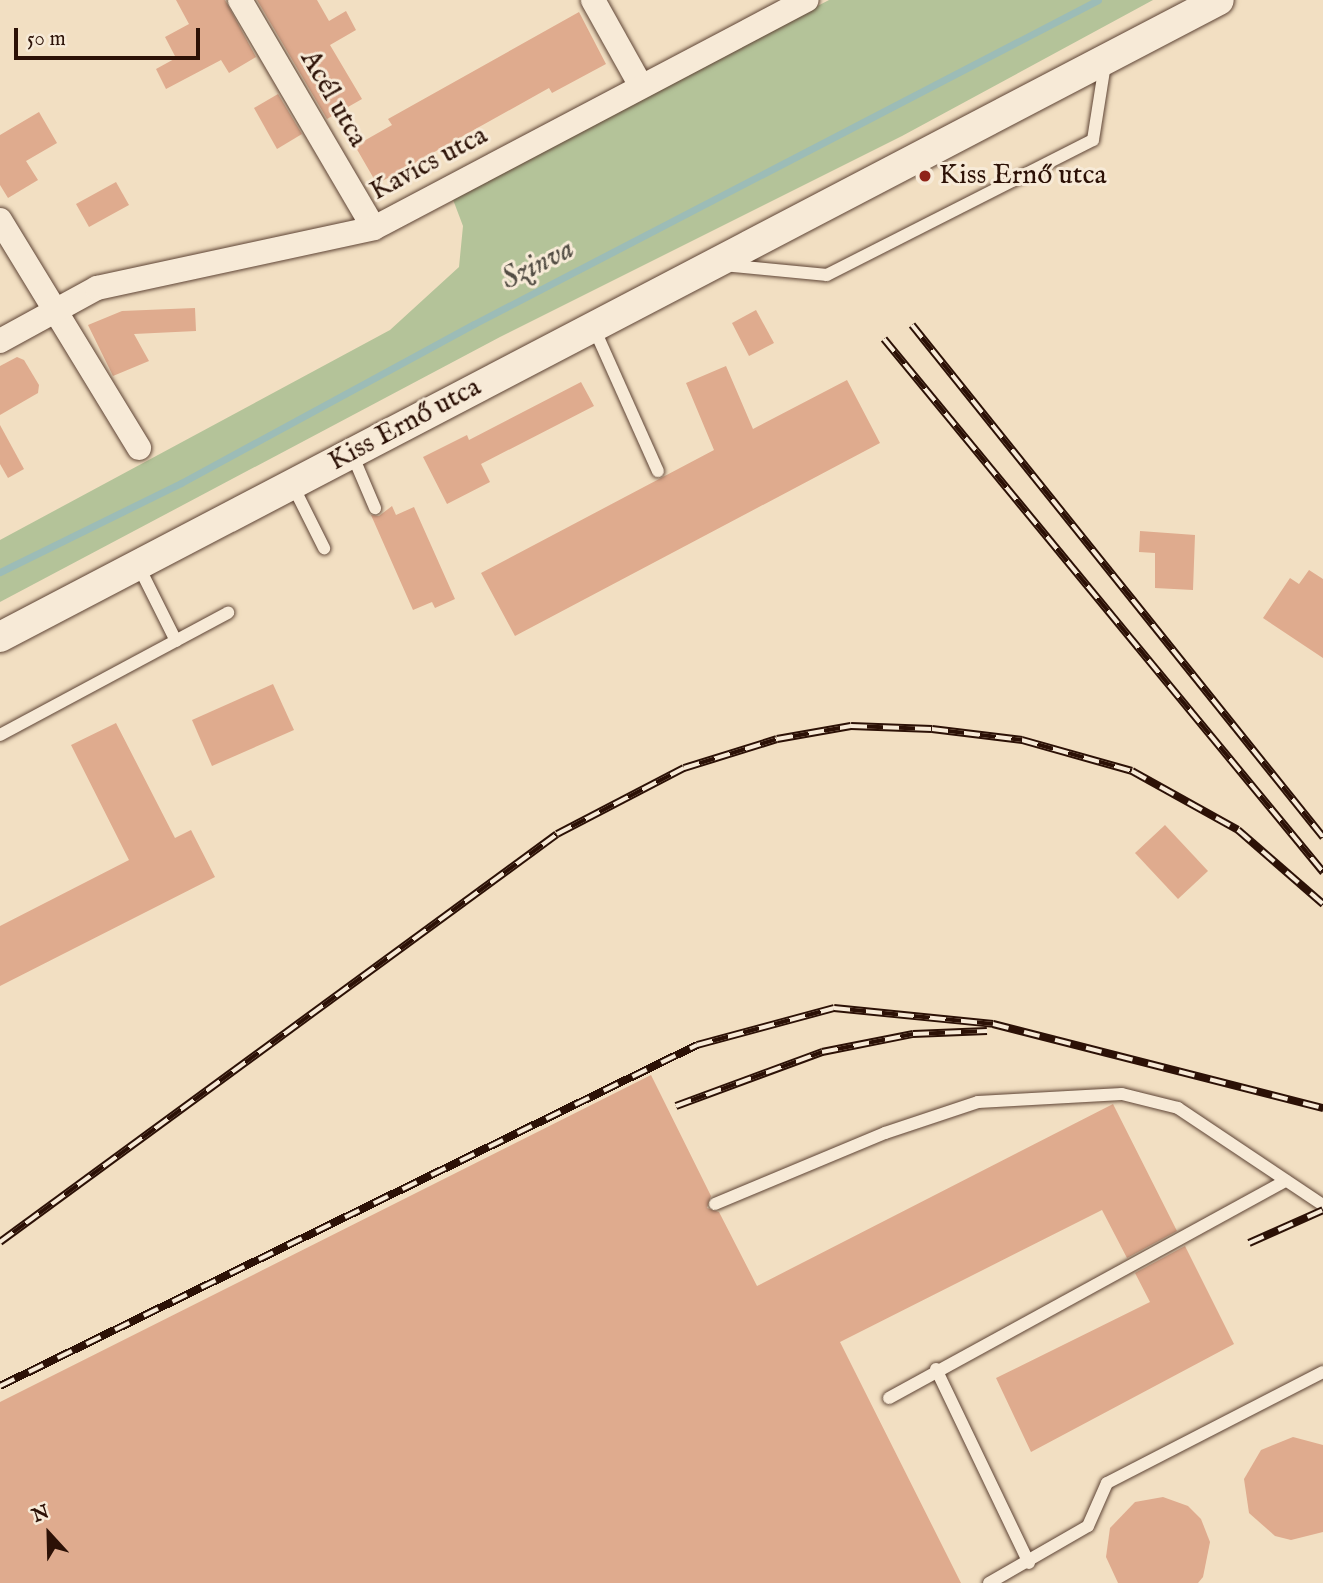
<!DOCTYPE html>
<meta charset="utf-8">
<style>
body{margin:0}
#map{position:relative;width:1323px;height:1583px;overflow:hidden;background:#f2dfc2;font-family:"IM FELL English",serif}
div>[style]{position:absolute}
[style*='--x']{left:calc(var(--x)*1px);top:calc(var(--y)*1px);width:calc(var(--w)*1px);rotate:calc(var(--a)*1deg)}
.green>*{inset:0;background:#b4c399}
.stream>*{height:7px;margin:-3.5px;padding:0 3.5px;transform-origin:3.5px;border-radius:3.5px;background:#9cbcb7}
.building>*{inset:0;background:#dfab8e}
.roads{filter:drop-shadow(0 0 2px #5e4435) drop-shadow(0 0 2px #5e4435)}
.service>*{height:12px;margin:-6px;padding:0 6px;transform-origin:6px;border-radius:6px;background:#f7ead7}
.minor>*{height:24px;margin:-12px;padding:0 12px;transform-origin:12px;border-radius:12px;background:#f7ead7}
.tertiary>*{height:30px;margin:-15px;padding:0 15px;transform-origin:15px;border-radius:15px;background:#f7ead7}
.rail>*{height:8px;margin-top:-4px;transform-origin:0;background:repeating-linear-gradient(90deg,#f7ead7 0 16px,#2c1106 0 32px);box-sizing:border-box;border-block:2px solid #2c1106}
.dots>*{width:19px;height:19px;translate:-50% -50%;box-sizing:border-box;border:4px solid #f7ead7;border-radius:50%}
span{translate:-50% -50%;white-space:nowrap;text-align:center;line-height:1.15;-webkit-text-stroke:6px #f7ead7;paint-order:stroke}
.street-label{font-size:28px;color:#2c1106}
.poi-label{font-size:28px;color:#2c1106}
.left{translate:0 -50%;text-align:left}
.water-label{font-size:30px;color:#534d44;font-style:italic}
.north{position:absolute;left:14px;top:1499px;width:70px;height:70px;-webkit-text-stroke:5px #f7ead7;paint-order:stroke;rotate:338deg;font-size:19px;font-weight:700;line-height:28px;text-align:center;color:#2c1106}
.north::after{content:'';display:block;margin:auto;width:24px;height:32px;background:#2c1106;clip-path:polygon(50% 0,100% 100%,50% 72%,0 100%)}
.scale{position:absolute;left:14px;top:28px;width:186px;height:32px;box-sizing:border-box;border:4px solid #2c1106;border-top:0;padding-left:9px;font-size:21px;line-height:24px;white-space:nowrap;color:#2c1106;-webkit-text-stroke:5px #f7ead7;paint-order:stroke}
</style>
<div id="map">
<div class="green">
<div style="clip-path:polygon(829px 0,1153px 0,902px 136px,500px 337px,0 602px,0 540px,390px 330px,459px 267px,463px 226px,452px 197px)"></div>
</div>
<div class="stream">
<div style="--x:0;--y:572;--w:202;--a:-26.2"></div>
<div style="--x:181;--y:483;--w:333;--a:-28.5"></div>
<div style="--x:474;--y:324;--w:703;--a:-27.44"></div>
</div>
<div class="building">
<div style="clip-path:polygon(176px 0,225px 0,256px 57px,229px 73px,221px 60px,166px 89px,156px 69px,176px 58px,165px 37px,189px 24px)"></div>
<div style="clip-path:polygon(257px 0,317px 0,329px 21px,346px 11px,356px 30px,330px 45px,362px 99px,327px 119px)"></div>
<div style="clip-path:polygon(579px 12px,606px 64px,552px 93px,549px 88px,377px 184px,355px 146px,392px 125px,388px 119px)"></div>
<div style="clip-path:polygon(278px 94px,302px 134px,277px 149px,254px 108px)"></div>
<div style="clip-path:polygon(39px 112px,57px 143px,26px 161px,38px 180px,8px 198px,0 185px,0 135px)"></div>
<div style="clip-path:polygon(116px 182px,129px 205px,89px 227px,76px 204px)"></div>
<div style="clip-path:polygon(195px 308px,196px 331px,134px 334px,149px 361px,113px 376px,88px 325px,122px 311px)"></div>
<div style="clip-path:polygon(756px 310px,774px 343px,749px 356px,732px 323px)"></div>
<div style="clip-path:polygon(17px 357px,24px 360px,39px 385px,38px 393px,0 415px,0 366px)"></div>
<div style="clip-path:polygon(726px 366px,753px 429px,847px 380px,880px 443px,515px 636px,481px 573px,714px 450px,686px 383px)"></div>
<div style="clip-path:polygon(581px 382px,594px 406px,481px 464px,490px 482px,447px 504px,423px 457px,467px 435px,469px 440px)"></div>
<div style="clip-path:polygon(0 425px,24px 469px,8px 478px,0 464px)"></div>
<div style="clip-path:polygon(392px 506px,396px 515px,414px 507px,455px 599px,435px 608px,432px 602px,413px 610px,371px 515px,379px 516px)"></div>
<div style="clip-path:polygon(1140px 531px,1195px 535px,1193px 590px,1155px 588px,1155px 553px,1139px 552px)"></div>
<div style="clip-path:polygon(1309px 570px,1323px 579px,1323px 658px,1263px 618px,1290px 578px,1299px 584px)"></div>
<div style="clip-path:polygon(273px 684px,294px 730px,212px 766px,192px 720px)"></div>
<div style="clip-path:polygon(116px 723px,175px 838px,191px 830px,215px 877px,0 986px,0 926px,129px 860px,71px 745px)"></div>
<div style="clip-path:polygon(1165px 825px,1208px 871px,1178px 899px,1135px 853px)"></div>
<div style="clip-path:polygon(651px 1075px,711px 1196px,707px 1208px,719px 1212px,757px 1286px,1113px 1104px,1177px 1231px,1127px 1258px,1102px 1210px,840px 1342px,961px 1583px,0 1583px,0 1402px)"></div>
<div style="clip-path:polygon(1185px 1246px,1234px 1344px,1031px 1452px,996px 1378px,1150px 1302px,1135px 1273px)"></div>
<div style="clip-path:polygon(1293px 1437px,1323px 1445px,1323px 1532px,1291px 1540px,1275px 1536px,1249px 1513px,1244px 1479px,1261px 1450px)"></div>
<div style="clip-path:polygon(1163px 1497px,1188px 1506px,1201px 1519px,1210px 1542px,1203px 1577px,1198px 1583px,1118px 1583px,1106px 1557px,1110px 1528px,1135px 1502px)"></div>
</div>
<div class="roads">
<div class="service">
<div style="--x:724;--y:265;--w:103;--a:5.5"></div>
<div style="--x:827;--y:275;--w:298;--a:-26.9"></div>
<div style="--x:1093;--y:140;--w:77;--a:-81"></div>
<div style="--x:593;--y:326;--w:159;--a:65.9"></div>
<div style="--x:352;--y:454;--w:59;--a:66.9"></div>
<div style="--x:292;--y:484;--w:72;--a:63.4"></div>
<div style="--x:138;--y:565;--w:85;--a:63.4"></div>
<div style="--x:0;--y:735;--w:259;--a:-28.2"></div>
<div style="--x:715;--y:1204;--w:184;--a:-22.7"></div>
<div style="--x:885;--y:1133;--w:98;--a:-18.4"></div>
<div style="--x:978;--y:1102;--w:144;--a:-3.2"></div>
<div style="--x:1122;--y:1094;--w:58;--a:14"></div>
<div style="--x:1178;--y:1108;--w:174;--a:33.8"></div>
<div style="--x:936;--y:1369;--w:215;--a:64.4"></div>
<div style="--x:889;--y:1398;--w:452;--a:-28.7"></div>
<div style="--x:989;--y:1583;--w:114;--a:-29.9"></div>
<div style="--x:1088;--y:1526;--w:47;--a:-66.2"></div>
<div style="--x:1107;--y:1483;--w:243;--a:-27.2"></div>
</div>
<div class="minor">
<div style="--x:240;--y:0;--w:264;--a:59.6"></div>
<div style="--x:593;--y:0;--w:96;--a:60.8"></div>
<div style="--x:0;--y:220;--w:267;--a:58.6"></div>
<div style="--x:0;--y:341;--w:111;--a:-28.7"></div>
<div style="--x:97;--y:288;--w:283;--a:-12.2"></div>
<div style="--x:374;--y:228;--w:489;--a:-27.8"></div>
</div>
<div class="tertiary">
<div style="--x:0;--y:637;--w:1375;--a:-27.59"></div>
</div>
</div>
<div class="rail">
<div style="--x:912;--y:325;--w:657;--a:51.24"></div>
<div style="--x:884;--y:339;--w:691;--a:50.52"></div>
<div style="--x:676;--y:1106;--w:156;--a:-20.3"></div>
<div style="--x:822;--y:1052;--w:93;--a:-11.2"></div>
<div style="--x:913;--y:1034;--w:74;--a:-2.3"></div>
<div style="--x:0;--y:1242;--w:690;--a:-36.22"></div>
<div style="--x:557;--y:834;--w:143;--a:-27.5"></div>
<div style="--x:684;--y:768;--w:97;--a:-17.3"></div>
<div style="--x:777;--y:739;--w:75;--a:-10"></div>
<div style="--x:851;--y:726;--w:81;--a:2.1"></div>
<div style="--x:932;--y:729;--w:91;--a:7"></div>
<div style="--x:1022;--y:740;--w:114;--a:15.7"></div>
<div style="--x:1132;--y:771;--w:121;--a:29.1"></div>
<div style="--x:1238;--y:830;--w:113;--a:41"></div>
<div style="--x:1249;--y:1243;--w:81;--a:-24"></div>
<div style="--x:0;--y:1386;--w:776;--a:-26.07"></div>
<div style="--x:697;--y:1045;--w:142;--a:-15.1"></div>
<div style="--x:834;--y:1008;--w:160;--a:5.7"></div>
<div style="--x:993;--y:1024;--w:341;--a:14.3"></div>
</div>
<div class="dots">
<div style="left:925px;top:176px;background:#8f2418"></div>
</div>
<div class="street-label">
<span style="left:333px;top:99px;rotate:60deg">Acél utca</span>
<span style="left:429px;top:164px;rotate:-28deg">Kavics utca</span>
<span style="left:405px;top:425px;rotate:-28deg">Kiss Ernő utca</span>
</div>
<div class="poi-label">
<span class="left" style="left:939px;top:176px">Kiss Ernő utca</span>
</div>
<div class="water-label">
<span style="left:538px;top:265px;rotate:-27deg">Szinva</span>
</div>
<div class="north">N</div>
<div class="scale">50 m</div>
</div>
